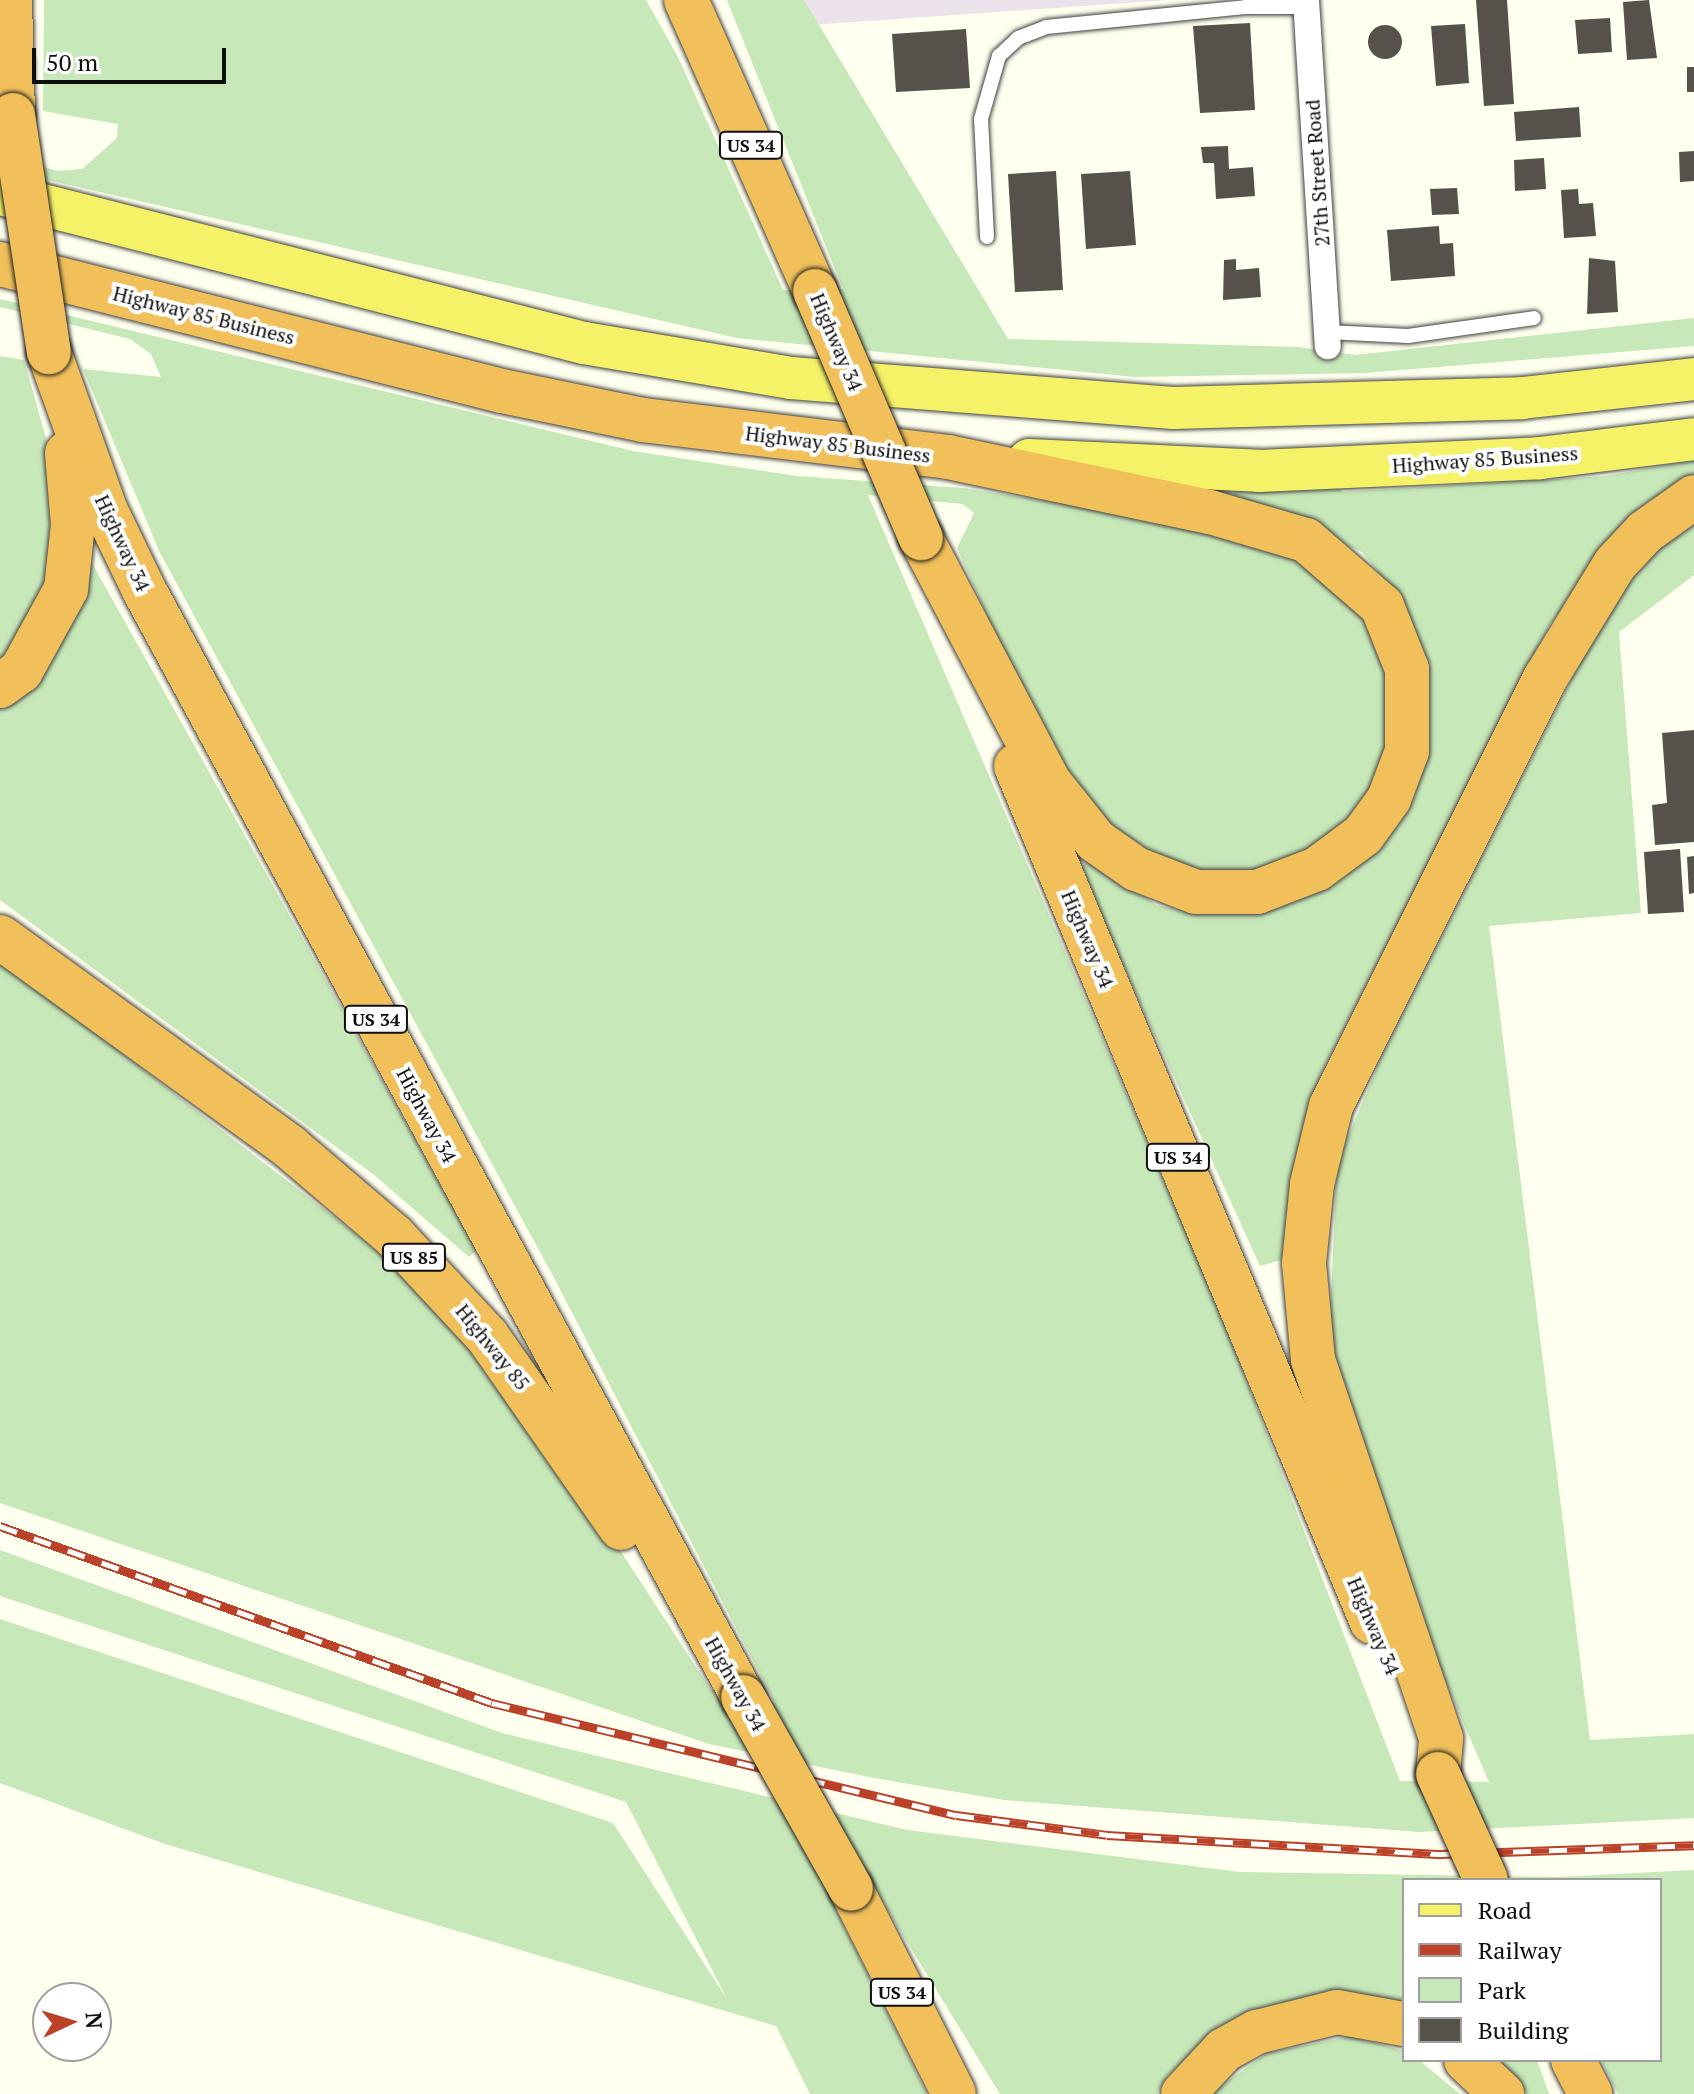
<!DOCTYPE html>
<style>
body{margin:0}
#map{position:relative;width:1694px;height:2094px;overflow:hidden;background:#feffee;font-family:"PT Serif",serif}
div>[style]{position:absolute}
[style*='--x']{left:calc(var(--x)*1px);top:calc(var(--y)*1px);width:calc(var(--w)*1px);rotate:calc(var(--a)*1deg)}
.industrial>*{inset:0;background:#ece2eb}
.green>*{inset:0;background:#c7e8b9}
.building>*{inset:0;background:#56514a}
.round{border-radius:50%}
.roads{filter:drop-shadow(0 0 2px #414141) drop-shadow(0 0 2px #414141)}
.lane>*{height:14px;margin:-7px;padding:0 7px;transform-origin:7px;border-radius:7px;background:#fff}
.street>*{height:26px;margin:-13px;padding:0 13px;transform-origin:13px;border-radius:13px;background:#fff}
.primary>*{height:42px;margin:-21px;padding:0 21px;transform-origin:21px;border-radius:21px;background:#f5f268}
.highway>*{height:44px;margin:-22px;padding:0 22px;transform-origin:22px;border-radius:22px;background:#f1c05a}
.rail>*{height:9px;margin-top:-4.5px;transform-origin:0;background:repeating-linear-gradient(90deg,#fff 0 18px,#bb4228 0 36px);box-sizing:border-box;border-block:2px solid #bb4228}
.bridges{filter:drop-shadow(0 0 2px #1f1f1f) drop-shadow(0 0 2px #1f1f1f)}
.highway-bridge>*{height:44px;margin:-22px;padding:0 22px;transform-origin:22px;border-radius:22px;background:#f1c05a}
span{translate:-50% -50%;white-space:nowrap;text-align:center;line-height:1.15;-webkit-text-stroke:8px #fff;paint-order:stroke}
.shield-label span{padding:2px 6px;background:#fff;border:2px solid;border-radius:6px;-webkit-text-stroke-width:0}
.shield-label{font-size:18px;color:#0e0e0e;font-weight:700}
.street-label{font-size:20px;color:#0e0e0e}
.legend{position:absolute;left:1402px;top:1878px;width:260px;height:184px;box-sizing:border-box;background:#fff;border:2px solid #9f9f9f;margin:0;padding:10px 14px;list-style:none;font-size:24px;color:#0e0e0e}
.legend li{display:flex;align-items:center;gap:16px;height:40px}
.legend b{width:40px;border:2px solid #9f9f9f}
.north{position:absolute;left:32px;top:1982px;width:80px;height:80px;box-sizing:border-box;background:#fff;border:2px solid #9f9f9f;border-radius:50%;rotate:86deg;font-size:22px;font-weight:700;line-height:32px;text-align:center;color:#0e0e0e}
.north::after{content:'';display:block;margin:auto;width:28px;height:36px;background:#bb4228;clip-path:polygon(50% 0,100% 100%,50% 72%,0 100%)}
.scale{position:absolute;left:32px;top:48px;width:194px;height:36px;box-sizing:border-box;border:4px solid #0e0e0e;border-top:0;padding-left:10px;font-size:24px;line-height:28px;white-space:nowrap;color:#0e0e0e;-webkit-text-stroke:6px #fff;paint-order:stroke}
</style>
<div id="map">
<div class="industrial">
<div style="clip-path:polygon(797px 0,1169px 0,811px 25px)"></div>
</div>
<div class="green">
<div style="clip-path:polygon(44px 0,646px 0,678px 57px,783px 290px,843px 289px,727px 0,804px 0,1008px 339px,1299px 347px,1355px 355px,1694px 318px,1694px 346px,1365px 373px,1135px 377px,737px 338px,0 169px,0 155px,58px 171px,82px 169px,117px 138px,118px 124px,43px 111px)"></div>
<div style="clip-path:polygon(0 299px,633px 451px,797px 476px,962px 488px,1207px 525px,1297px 554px,1344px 589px,1375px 635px,1393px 682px,1382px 775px,1354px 816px,1292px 860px,1223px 877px,1173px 875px,1096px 823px,1061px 781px,957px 548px,974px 513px,963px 504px,868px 495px,1219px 1309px,1400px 1781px,1489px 1782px,1416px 1613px,1329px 1342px,1337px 1163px,1383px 1054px,1602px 619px,1662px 537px,1694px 513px,1694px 575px,1619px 632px,1641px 913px,1489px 926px,1590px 1740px,1694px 1734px,1694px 1818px,1419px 1832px,1004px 1800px,874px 1778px,709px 1744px,0 1503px,0 959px,409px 1275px,454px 1325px,603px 1524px,711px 1690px,775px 1703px,553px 1276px,160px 553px,83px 369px,161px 377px,151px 354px,130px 339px,0 307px)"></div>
<div style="clip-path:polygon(0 356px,24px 360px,53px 463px,62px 553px,25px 636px,0 658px)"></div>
<div style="clip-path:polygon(1694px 460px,1694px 474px,1644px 504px,1550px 624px,1322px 1072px,1308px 1116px,1285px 1259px,1260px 1266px,1079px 868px,1094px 858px,1156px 905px,1205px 914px,1380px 841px,1401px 601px,1362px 552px,1234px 497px,1234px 490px,1339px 483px,1342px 492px,1606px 476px)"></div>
<div style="clip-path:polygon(92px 563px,477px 1250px,469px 1257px,373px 1174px,0 900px,0 706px)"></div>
<div style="clip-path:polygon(0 1550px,502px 1733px,907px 1830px,1240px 1872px,1558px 1877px,1694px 1870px,1694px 2094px,1618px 2094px,1601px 2060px,1660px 2060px,1660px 1880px,1404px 1880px,1404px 2005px,1207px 2041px,1168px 2075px,1157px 2094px,1000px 2094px,879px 1896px,822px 1882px,927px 2094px,810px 2094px,776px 2026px,165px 1844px,0 1783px,0 1619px,613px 1823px,727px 1999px,626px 1802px,0 1596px)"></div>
<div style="clip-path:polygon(1351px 2036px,1404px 2051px,1404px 2060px,1419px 2060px,1460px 2094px,1210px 2094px,1267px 2053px)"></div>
<div style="clip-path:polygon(1498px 2060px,1537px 2060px,1549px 2094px,1528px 2094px)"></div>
</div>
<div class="building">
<div style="clip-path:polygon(1476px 0,1507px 0,1514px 104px,1484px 106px)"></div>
<div style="clip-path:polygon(1649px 0,1657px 58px,1627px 60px,1623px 2px)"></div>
<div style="clip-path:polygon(1610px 18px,1612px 52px,1578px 54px,1575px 20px)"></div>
<div style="clip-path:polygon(1250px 23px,1255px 110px,1200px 113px,1193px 26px)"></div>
<div style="clip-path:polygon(1465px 24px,1469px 83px,1436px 86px,1431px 26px)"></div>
<div class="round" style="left:1368px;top:25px;width:34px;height:34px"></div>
<div style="clip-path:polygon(966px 29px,970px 88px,896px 92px,892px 34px)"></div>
<div style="clip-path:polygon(1687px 67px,1694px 67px,1694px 92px,1687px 92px)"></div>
<div style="clip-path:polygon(1579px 107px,1581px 137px,1516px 141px,1514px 112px)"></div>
<div style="clip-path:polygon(1228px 146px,1229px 169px,1253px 167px,1255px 196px,1216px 199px,1214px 163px,1203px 163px,1201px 147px)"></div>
<div style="clip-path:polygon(1694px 151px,1694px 181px,1680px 182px,1679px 152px)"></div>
<div style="clip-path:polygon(1544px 158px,1546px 189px,1515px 191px,1514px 160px)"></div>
<div style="clip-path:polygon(1056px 171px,1063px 290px,1015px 292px,1008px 174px)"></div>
<div style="clip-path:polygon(1130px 171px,1136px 245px,1086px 249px,1081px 174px)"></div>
<div style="clip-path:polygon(1457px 188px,1459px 214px,1432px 215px,1430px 189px)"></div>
<div style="clip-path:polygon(1578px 189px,1579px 204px,1593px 203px,1596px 236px,1564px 238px,1561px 190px)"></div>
<div style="clip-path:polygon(1439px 226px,1440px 244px,1453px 243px,1455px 276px,1391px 281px,1387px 230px)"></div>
<div style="clip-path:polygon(1589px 258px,1615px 261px,1618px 312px,1587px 314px)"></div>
<div style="clip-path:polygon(1236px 259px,1236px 270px,1259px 268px,1261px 297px,1223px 300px,1224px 260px)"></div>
<div style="clip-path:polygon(1694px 730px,1694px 842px,1655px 845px,1652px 805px,1667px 803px,1662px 733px)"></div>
<div style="clip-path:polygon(1680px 849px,1684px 912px,1648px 914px,1644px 852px)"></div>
<div style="clip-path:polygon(1694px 856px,1694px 893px,1689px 894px,1687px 857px)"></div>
</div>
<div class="roads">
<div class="lane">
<div style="--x:987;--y:237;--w:118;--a:-92.9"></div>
<div style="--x:981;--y:119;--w:66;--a:-74.1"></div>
<div style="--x:999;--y:56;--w:26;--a:-43"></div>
<div style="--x:1018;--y:38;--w:30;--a:-21"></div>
<div style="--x:1046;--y:27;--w:200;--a:-5.7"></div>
<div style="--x:1245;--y:7;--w:61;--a:0"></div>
<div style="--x:1327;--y:332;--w:81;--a:2.8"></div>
<div style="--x:1408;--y:336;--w:127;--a:-8.1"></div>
</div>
<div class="street">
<div style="--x:1306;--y:0;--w:347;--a:86.4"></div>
</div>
<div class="primary">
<div style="--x:0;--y:194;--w:603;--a:14.31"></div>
<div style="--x:584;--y:343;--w:210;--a:9.6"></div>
<div style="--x:791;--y:378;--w:383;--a:4.5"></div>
<div style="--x:1173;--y:408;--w:349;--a:-1.6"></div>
<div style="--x:1522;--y:398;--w:173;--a:-6.3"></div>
<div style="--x:1029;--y:460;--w:230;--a:2.7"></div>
<div style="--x:1259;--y:471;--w:281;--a:-2.6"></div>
<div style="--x:1540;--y:458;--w:155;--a:-7"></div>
</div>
<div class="highway">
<div style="--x:10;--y:0;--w:115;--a:88.5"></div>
<div style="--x:686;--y:0;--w:318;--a:66.1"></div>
<div style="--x:0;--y:264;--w:518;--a:14.2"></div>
<div style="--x:502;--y:391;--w:144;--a:11.6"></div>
<div style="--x:643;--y:420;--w:307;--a:6.9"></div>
<div style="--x:948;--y:457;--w:268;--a:11.9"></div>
<div style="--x:1210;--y:512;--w:100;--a:16.3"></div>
<div style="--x:1306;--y:540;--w:101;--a:41"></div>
<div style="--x:1382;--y:606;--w:68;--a:68.4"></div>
<div style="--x:1407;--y:669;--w:82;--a:90"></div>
<div style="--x:1407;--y:751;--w:51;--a:110.6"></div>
<div style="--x:1389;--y:799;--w:44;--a:125.8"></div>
<div style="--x:1363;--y:835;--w:57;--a:143.5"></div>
<div style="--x:1317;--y:869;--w:64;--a:159"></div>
<div style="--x:1257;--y:892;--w:61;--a:180"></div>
<div style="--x:1196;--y:892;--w:64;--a:-159"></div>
<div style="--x:1136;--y:869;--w:49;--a:-145"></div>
<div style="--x:1096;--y:841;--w:75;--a:-128.5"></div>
<div style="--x:1049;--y:782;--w:276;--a:-117.7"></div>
<div style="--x:49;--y:352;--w:169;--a:70.3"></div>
<div style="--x:106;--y:511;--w:88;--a:64.3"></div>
<div style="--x:144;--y:590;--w:1259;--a:61.58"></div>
<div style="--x:0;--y:686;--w:26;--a:-36"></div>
<div style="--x:21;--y:671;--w:94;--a:-61.2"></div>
<div style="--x:66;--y:589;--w:64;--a:-83.8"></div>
<div style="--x:73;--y:525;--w:72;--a:-94.8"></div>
<div style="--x:1016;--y:766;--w:927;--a:67.42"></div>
<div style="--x:0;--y:937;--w:359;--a:35.9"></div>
<div style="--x:291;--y:1148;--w:135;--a:40.5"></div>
<div style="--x:394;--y:1236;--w:137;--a:47.1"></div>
<div style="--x:487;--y:1336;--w:234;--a:55.1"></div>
<div style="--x:1438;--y:1774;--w:36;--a:-85"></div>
<div style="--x:1441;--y:1738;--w:399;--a:-108.7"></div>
<div style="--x:1313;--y:1360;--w:97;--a:-95.3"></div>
<div style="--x:1304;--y:1263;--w:79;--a:-84.2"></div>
<div style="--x:1312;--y:1184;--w:80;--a:-76.3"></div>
<div style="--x:1331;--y:1106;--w:480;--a:-63.4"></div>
<div style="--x:1546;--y:677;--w:132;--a:-58.6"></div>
<div style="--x:1615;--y:564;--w:44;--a:-46.8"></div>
<div style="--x:1645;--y:532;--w:60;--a:-35.5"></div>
<div style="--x:851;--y:1889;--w:229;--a:63.3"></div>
<div style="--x:1466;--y:2060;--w:50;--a:43.4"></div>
<div style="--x:1573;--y:2060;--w:38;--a:63"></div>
<div style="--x:1183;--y:2094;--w:60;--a:-47"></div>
<div style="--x:1224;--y:2050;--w:38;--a:-29"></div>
<div style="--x:1257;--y:2032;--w:82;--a:-14"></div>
<div style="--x:1337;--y:2012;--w:68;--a:10.2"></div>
</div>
</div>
<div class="rail">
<div style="--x:0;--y:1526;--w:523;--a:19.79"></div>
<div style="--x:492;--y:1703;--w:477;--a:13.6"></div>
<div style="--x:956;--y:1815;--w:152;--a:7.5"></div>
<div style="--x:1107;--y:1835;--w:335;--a:3.3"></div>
<div style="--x:1441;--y:1854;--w:253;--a:-2"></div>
</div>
<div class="bridges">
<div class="highway-bridge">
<div style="--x:13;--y:115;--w:240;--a:81.4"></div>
<div style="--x:815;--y:291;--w:269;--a:66.8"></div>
<div style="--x:743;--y:1697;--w:220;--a:60.6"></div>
<div style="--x:1438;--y:1774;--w:116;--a:65.6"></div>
</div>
</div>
<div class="shield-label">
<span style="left:751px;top:145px">US 34</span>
<span style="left:376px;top:1019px">US 34</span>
<span style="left:1178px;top:1157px">US 34</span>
<span style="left:414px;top:1257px">US 85</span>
<span style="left:902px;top:1992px">US 34</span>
</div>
<div class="street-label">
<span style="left:1317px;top:173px;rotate:-94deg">27th Street Road</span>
<span style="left:204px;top:315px;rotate:14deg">Highway 85 Business</span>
<span style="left:837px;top:342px;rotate:67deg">Highway 34</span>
<span style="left:838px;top:444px;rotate:7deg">Highway 85 Business</span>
<span style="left:1485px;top:459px;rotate:-4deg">Highway 85 Business</span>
<span style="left:123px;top:543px;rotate:65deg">Highway 34</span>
<span style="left:1088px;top:939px;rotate:67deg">Highway 34</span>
<span style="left:427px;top:1115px;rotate:62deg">Highway 34</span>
<span style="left:493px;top:1347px;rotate:51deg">Highway 85</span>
<span style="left:1374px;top:1626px;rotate:67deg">Highway 34</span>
<span style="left:736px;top:1684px;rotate:61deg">Highway 34</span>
</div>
<ul class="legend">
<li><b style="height:10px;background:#f5f268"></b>Road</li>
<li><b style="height:10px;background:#bb4228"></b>Railway</li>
<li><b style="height:22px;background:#c7e8b9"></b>Park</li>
<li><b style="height:22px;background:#56514a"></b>Building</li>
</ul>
<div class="north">N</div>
<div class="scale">50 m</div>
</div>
